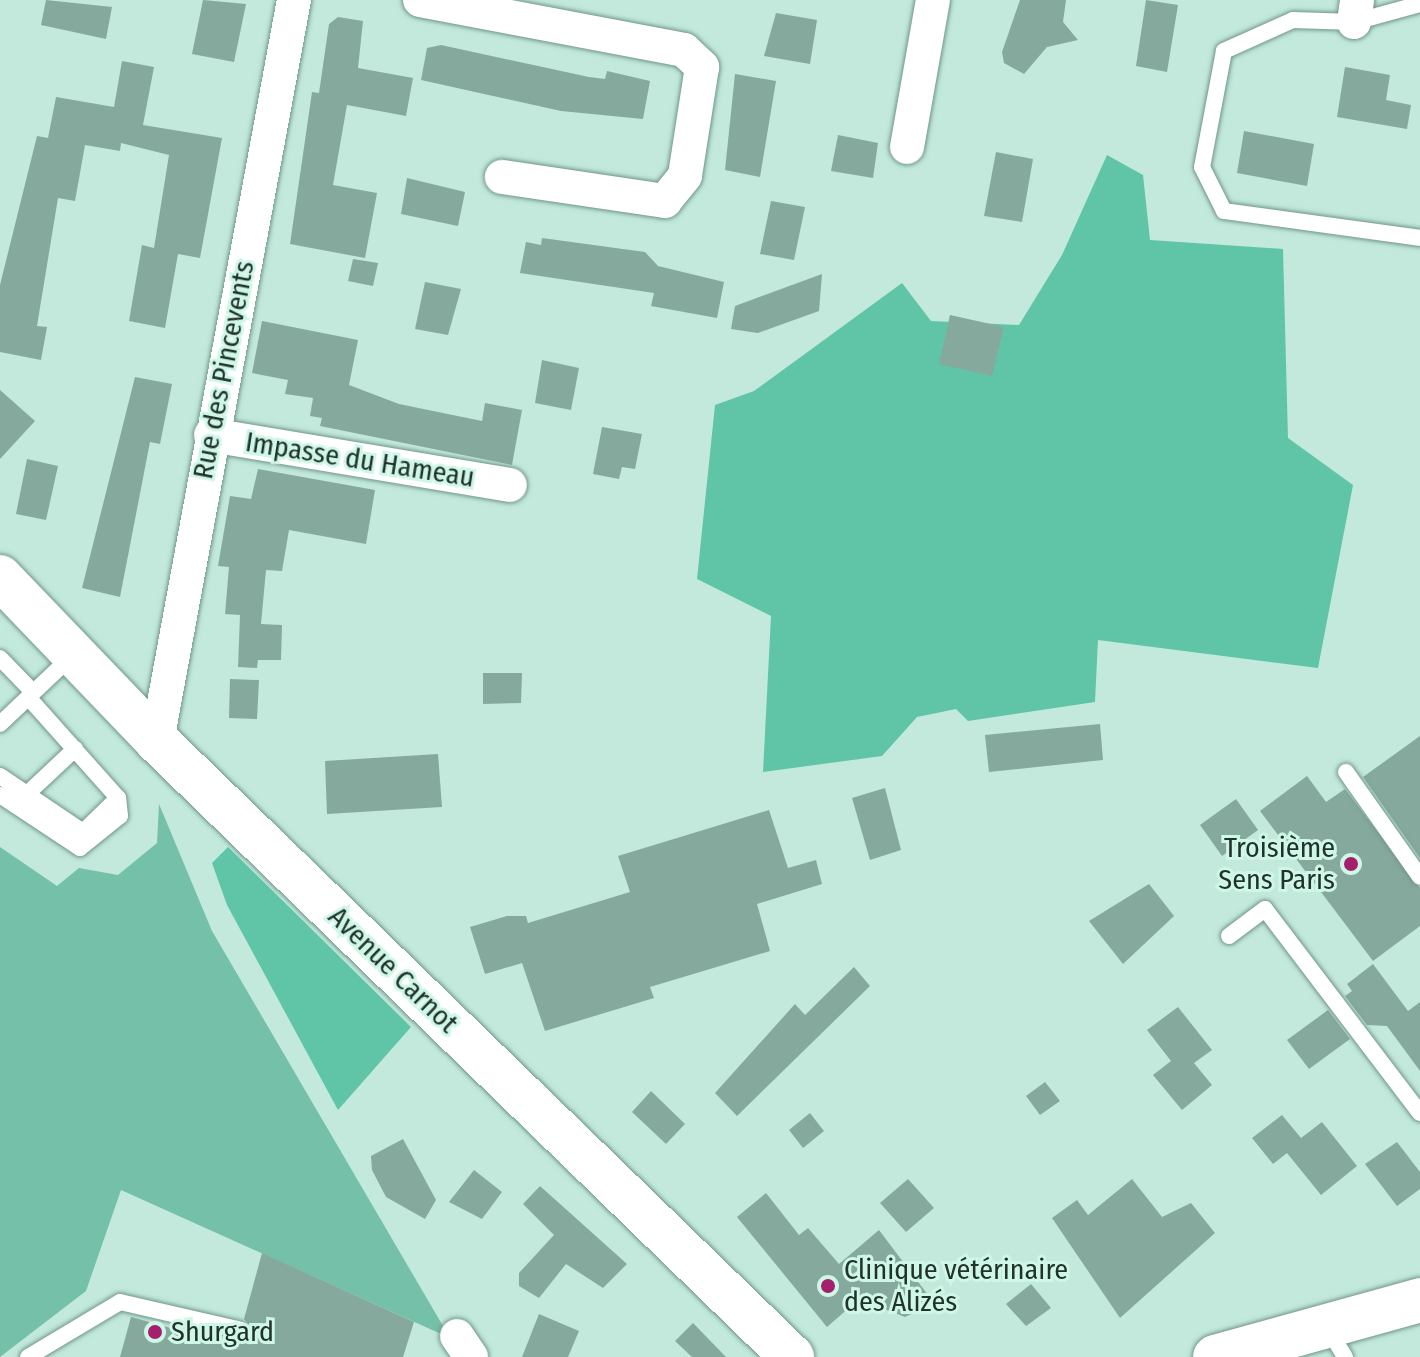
<!DOCTYPE html>
<meta charset="utf-8">
<style>
body{margin:0}
#map{position:relative;width:1420px;height:1357px;overflow:hidden;background:#c2e9db;font-family:"Fira Sans Condensed",sans-serif}
div>[style]{position:absolute}
[style*='--x']{left:calc(var(--x)*1px);top:calc(var(--y)*1px);width:calc(var(--w)*1px);rotate:calc(var(--a)*1deg)}
.green>*{inset:0;background:#74c0a8}
.forest>*{inset:0;background:#60c5a7}
.building>*{inset:0;background:#85aa9d}
.roads{filter:drop-shadow(0 0 2px #719689) drop-shadow(0 0 2px #719689)}
.lane>*{height:16px;margin:-8px;padding:0 8px;transform-origin:8px;border-radius:8px;background:#fff}
.street>*{height:34px;margin:-17px;padding:0 17px;transform-origin:17px;border-radius:17px;background:#fff}
.secondary>*{height:44px;margin:-22px;padding:0 22px;transform-origin:22px;border-radius:22px;background:#fff}
.dots>*{width:22px;height:22px;translate:-50% -50%;box-sizing:border-box;border:4px solid #cff7e8;border-radius:50%}
span{translate:-50% -50%;white-space:nowrap;text-align:center;line-height:1.15;-webkit-text-stroke:6px #cff7e8;paint-order:stroke}
.street-label{font-size:28px;color:#21312b}
.poi-label{font-size:28px;color:#21312b}
.right{translate:-100% -50%;text-align:right}
.left{translate:0 -50%;text-align:left}
</style>
<div id="map">
<div class="green">
<div style="clip-path:polygon(159px 804px,212px 931px,450px 1338px,121px 1190px,86px 1291px,0 1357px,0 847px,57px 886px,79px 868px,118px 875px,157px 843px)"></div>
</div>
<div class="forest">
<div style="clip-path:polygon(1107px 155px,1143px 175px,1150px 240px,1283px 249px,1288px 438px,1353px 485px,1318px 668px,1098px 640px,1095px 702px,968px 721px,956px 709px,917px 717px,882px 756px,763px 772px,771px 616px,697px 579px,715px 405px,754px 391px,902px 283px,931px 321px,1019px 325px,1062px 255px)"></div>
<div style="clip-path:polygon(228px 847px,411px 1027px,338px 1110px,227px 905px,212px 863px)"></div>
</div>
<div class="building">
<div style="clip-path:polygon(46px 0,112px 7px,106px 39px,41px 25px)"></div>
<div style="clip-path:polygon(203px 0,246px 4px,234px 62px,192px 54px)"></div>
<div style="clip-path:polygon(1020px 0,1066px 0,1063px 22px,1078px 40px,1047px 47px,1024px 74px,1004px 63px,1002px 52px)"></div>
<div style="clip-path:polygon(1146px 0,1178px 5px,1167px 72px,1136px 66px)"></div>
<div style="clip-path:polygon(776px 13px,817px 20px,810px 64px,764px 56px)"></div>
<div style="clip-path:polygon(338px 17px,363px 21px,358px 68px,413px 78px,406px 116px,347px 105px,333px 185px,377px 193px,365px 258px,290px 244px,312px 92px,319px 93px,329px 24px)"></div>
<div style="clip-path:polygon(441px 45px,589px 77px,605px 79px,607px 71px,650px 81px,643px 119px,561px 111px,421px 80px,427px 48px)"></div>
<div style="clip-path:polygon(122px 61px,154px 67px,143px 125px,222px 138px,200px 258px,178px 254px,165px 328px,129px 321px,142px 245px,154px 248px,169px 155px,121px 143px,120px 151px,85px 145px,75px 201px,58px 198px,37px 326px,47px 327px,41px 360px,0 352px,0 285px,37px 136px,48px 138px,56px 97px,114px 107px)"></div>
<div style="clip-path:polygon(1345px 67px,1390px 75px,1386px 100px,1411px 105px,1407px 129px,1337px 117px)"></div>
<div style="clip-path:polygon(735px 74px,776px 81px,760px 177px,725px 170px)"></div>
<div style="clip-path:polygon(1244px 131px,1314px 144px,1307px 186px,1237px 173px)"></div>
<div style="clip-path:polygon(838px 135px,878px 143px,873px 178px,831px 171px)"></div>
<div style="clip-path:polygon(996px 152px,1033px 159px,1022px 222px,984px 216px)"></div>
<div style="clip-path:polygon(407px 178px,465px 192px,458px 226px,401px 214px)"></div>
<div style="clip-path:polygon(771px 201px,805px 207px,794px 260px,760px 254px)"></div>
<div style="clip-path:polygon(542px 238px,645px 252px,658px 266px,724px 282px,717px 318px,651px 306px,654px 293px,520px 273px,526px 242px,541px 245px)"></div>
<div style="clip-path:polygon(353px 259px,378px 263px,373px 286px,348px 281px)"></div>
<div style="clip-path:polygon(822px 274px,819px 311px,758px 333px,731px 329px,735px 306px)"></div>
<div style="clip-path:polygon(425px 282px,461px 289px,448px 335px,415px 329px)"></div>
<div style="clip-path:polygon(950px 315px,1004px 327px,992px 376px,939px 364px)"></div>
<div style="clip-path:polygon(262px 321px,358px 340px,349px 385px,399px 404px,482px 421px,485px 403px,522px 410px,512px 465px,320px 426px,322px 418px,310px 416px,313px 398px,285px 394px,288px 380px,252px 373px)"></div>
<div style="clip-path:polygon(542px 360px,579px 368px,571px 410px,535px 403px)"></div>
<div style="clip-path:polygon(135px 377px,172px 384px,160px 444px,150px 442px,120px 597px,82px 588px)"></div>
<div style="clip-path:polygon(0 390px,35px 421px,0 459px)"></div>
<div style="clip-path:polygon(602px 427px,642px 434px,635px 469px,622px 467px,619px 479px,593px 474px)"></div>
<div style="clip-path:polygon(27px 459px,58px 466px,46px 520px,16px 514px)"></div>
<div style="clip-path:polygon(258px 469px,375px 490px,366px 544px,289px 530px,282px 571px,266px 570px,261px 624px,282px 625px,281px 660px,258px 660px,257px 668px,238px 667px,240px 615px,225px 614px,229px 567px,218px 566px,230px 496px,251px 499px)"></div>
<div style="clip-path:polygon(483px 673px,522px 673px,521px 703px,483px 704px)"></div>
<div style="clip-path:polygon(230px 679px,259px 680px,257px 719px,229px 718px)"></div>
<div style="clip-path:polygon(1100px 724px,1103px 760px,989px 772px,985px 735px)"></div>
<div style="clip-path:polygon(1420px 736px,1420px 858px,1363px 777px)"></div>
<div style="clip-path:polygon(438px 754px,442px 807px,327px 814px,325px 761px)"></div>
<div style="clip-path:polygon(1307px 776px,1326px 802px,1345px 789px,1420px 888px,1420px 926px,1373px 961px,1260px 811px)"></div>
<div style="clip-path:polygon(885px 788px,901px 850px,870px 860px,852px 798px)"></div>
<div style="clip-path:polygon(1236px 799px,1258px 830px,1222px 856px,1200px 825px)"></div>
<div style="clip-path:polygon(769px 810px,788px 868px,816px 860px,822px 884px,757px 904px,770px 951px,650px 987px,654px 998px,545px 1031px,522px 963px,485px 974px,470px 927px,507px 916px,526px 916px,528px 923px,630px 892px,618px 856px)"></div>
<div style="clip-path:polygon(1149px 884px,1174px 916px,1123px 964px,1089px 921px)"></div>
<div style="clip-path:polygon(1373px 964px,1408px 1011px,1420px 1002px,1420px 1071px,1387px 1026px,1367px 1025px,1345px 996px,1352px 991px,1347px 984px)"></div>
<div style="clip-path:polygon(854px 967px,870px 986px,737px 1116px,715px 1093px,795px 1004px,805px 1015px)"></div>
<div style="clip-path:polygon(1178px 1007px,1212px 1050px,1194px 1063px,1212px 1085px,1182px 1110px,1153px 1075px,1171px 1061px,1147px 1030px)"></div>
<div style="clip-path:polygon(1328px 1010px,1350px 1039px,1309px 1069px,1287px 1040px)"></div>
<div style="clip-path:polygon(1045px 1082px,1060px 1101px,1040px 1115px,1026px 1096px)"></div>
<div style="clip-path:polygon(651px 1091px,685px 1124px,666px 1144px,632px 1112px)"></div>
<div style="clip-path:polygon(810px 1113px,824px 1131px,803px 1148px,789px 1130px)"></div>
<div style="clip-path:polygon(1282px 1115px,1301px 1138px,1322px 1122px,1357px 1166px,1321px 1195px,1287px 1153px,1273px 1164px,1252px 1138px)"></div>
<div style="clip-path:polygon(403px 1139px,436px 1200px,425px 1219px,386px 1197px,372px 1170px,371px 1156px)"></div>
<div style="clip-path:polygon(1397px 1142px,1420px 1172px,1420px 1189px,1397px 1206px,1365px 1164px)"></div>
<div style="clip-path:polygon(474px 1170px,502px 1192px,482px 1219px,449px 1202px)"></div>
<div style="clip-path:polygon(908px 1179px,934px 1208px,906px 1232px,880px 1203px)"></div>
<div style="clip-path:polygon(1132px 1179px,1162px 1217px,1191px 1203px,1215px 1233px,1120px 1318px,1052px 1218px,1077px 1200px,1088px 1215px)"></div>
<div style="clip-path:polygon(540px 1186px,627px 1264px,603px 1288px,566px 1264px,539px 1298px,519px 1286px,519px 1273px,554px 1235px,523px 1204px)"></div>
<div style="clip-path:polygon(766px 1193px,799px 1235px,808px 1228px,839px 1264px,879px 1230px,934px 1303px,905px 1317px,879px 1307px,867px 1292px,827px 1327px,737px 1217px)"></div>
<div style="clip-path:polygon(262px 1253px,414px 1322px,403px 1357px,120px 1357px,131px 1317px,236px 1346px,248px 1338px,252px 1328px,244px 1319px)"></div>
<div style="clip-path:polygon(1031px 1284px,1051px 1308px,1026px 1326px,1006px 1304px)"></div>
<div style="clip-path:polygon(539px 1314px,579px 1331px,568px 1357px,522px 1357px)"></div>
<div style="clip-path:polygon(693px 1323px,726px 1357px,692px 1357px,675px 1341px)"></div>
</div>
<div class="roads">
<div class="lane">
<div style="--x:1420;--y:4;--w:68;--a:164.7"></div>
<div style="--x:1354;--y:22;--w:61;--a:-178.1"></div>
<div style="--x:1293;--y:20;--w:76;--a:155.8"></div>
<div style="--x:1224;--y:51;--w:118;--a:100.7"></div>
<div style="--x:1202;--y:167;--w:49;--a:63.4"></div>
<div style="--x:1224;--y:211;--w:198;--a:7.8"></div>
<div style="--x:0;--y:658;--w:47;--a:45.9"></div>
<div style="--x:0;--y:724;--w:100;--a:-43.4"></div>
<div style="--x:1346;--y:772;--w:128;--a:54.8"></div>
<div style="--x:0;--y:776;--w:100;--a:34"></div>
<div style="--x:83;--y:832;--w:49;--a:-44.2"></div>
<div style="--x:118;--y:798;--w:135;--a:-131.7"></div>
<div style="--x:27;--y:794;--w:66;--a:-43.2"></div>
<div style="--x:0;--y:795;--w:96;--a:33.5"></div>
<div style="--x:80;--y:848;--w:51;--a:-38.7"></div>
<div style="--x:120;--y:816;--w:18;--a:-96"></div>
<div style="--x:1229;--y:936;--w:45;--a:-36.9"></div>
<div style="--x:1265;--y:909;--w:256;--a:52.8"></div>
<div style="--x:1327;--y:1327;--w:35;--a:59"></div>
<div style="--x:28;--y:1357;--w:107;--a:-30.9"></div>
<div style="--x:120;--y:1302;--w:124;--a:13"></div>
</div>
<div class="street">
<div style="--x:420;--y:0;--w:269;--a:10.7"></div>
<div style="--x:684;--y:50;--w:25;--a:43"></div>
<div style="--x:702;--y:67;--w:110;--a:98.9"></div>
<div style="--x:685;--y:176;--w:32;--a:129"></div>
<div style="--x:665;--y:201;--w:165;--a:-171.6"></div>
<div style="--x:1354;--y:22;--w:22;--a:-82"></div>
<div style="--x:907;--y:147;--w:149;--a:-80"></div>
<div style="--x:211;--y:435;--w:303;--a:9.5"></div>
<div style="--x:157;--y:741;--w:754;--a:-79.53"></div>
<div style="--x:457;--y:1336;--w:25;--a:56"></div>
</div>
<div class="secondary">
<div style="--x:0;--y:577;--w:227;--a:46.2"></div>
<div style="--x:157;--y:741;--w:885;--a:44.13"></div>
<div style="--x:1215;--y:1357;--w:213;--a:-15.5"></div>
</div>
</div>
<div class="dots">
<div style="left:1351px;top:864px;background:#a5206c"></div>
<div style="left:828px;top:1286px;background:#a5206c"></div>
<div style="left:155px;top:1332px;background:#a5206c"></div>
</div>
<div class="street-label">
<span style="left:224px;top:370px;rotate:-79deg">Rue des Pincevents</span>
<span style="left:360px;top:460px;rotate:9deg">Impasse du Hameau</span>
<span style="left:393px;top:970px;rotate:44deg">Avenue Carnot</span>
</div>
<div class="poi-label">
<span class="right" style="left:1335px;top:864px">Troisième<br>Sens Paris</span>
<span class="left" style="left:844px;top:1286px">Clinique vétérinaire<br>des Alizés</span>
<span class="left" style="left:171px;top:1332px">Shurgard</span>
</div>
</div>
